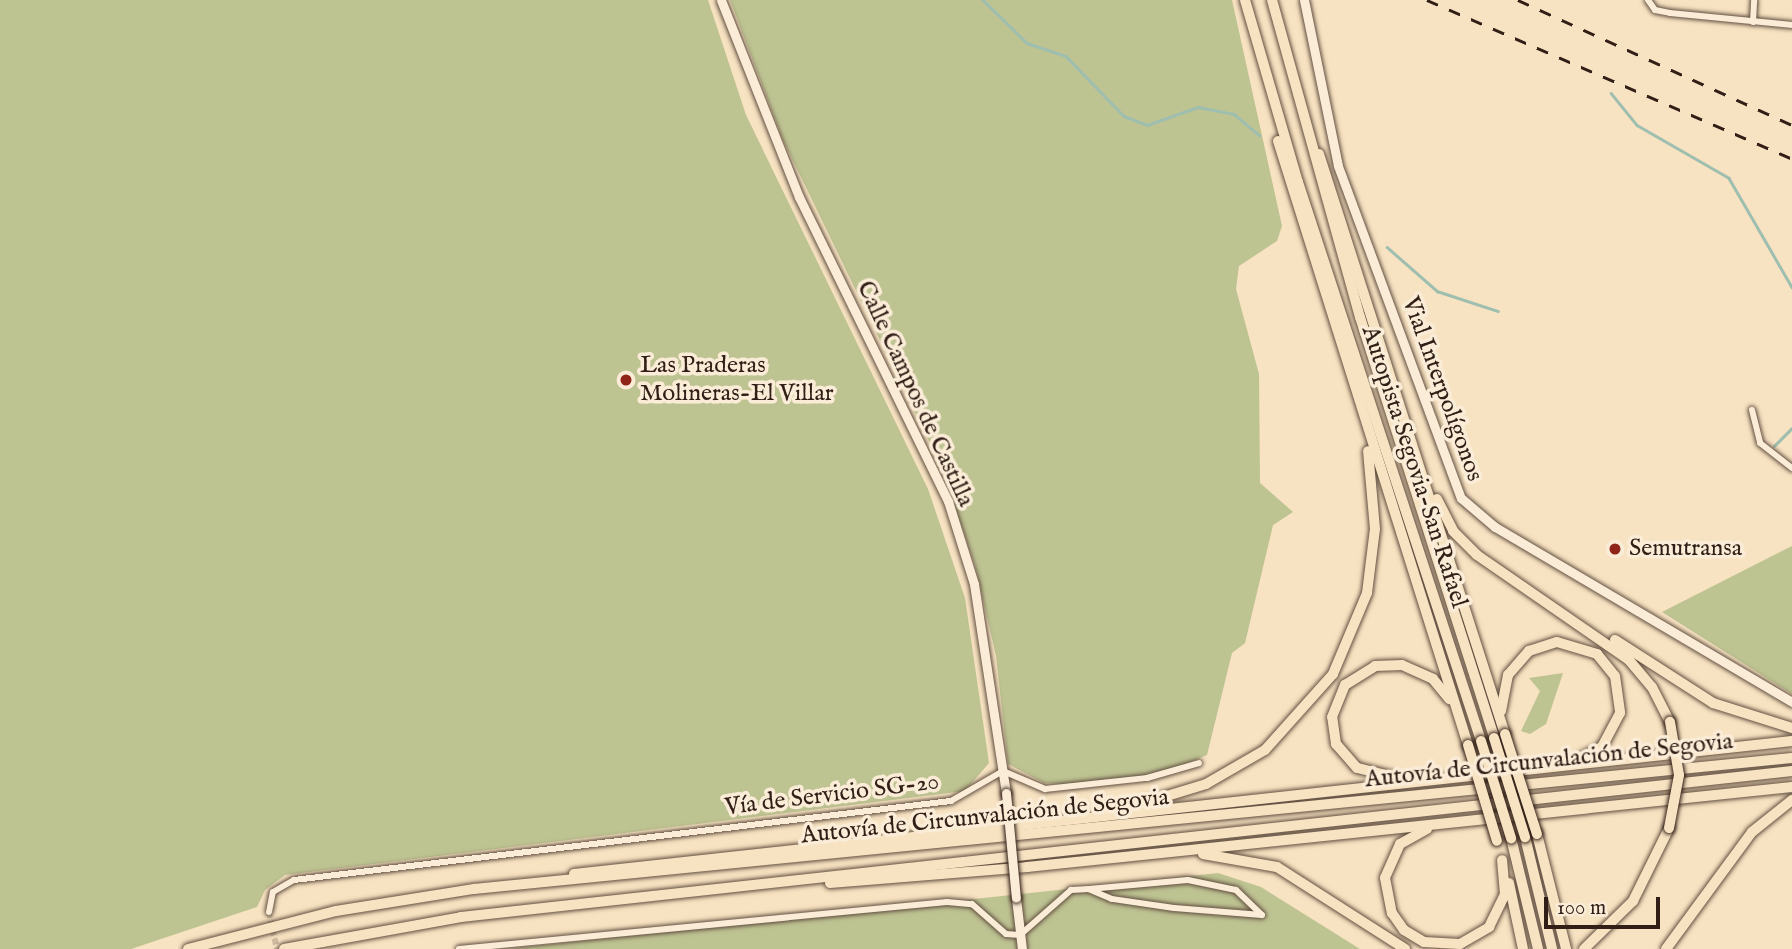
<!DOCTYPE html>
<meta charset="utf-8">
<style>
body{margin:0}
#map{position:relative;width:1792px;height:949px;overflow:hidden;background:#f7e2c1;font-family:"IM FELL English",serif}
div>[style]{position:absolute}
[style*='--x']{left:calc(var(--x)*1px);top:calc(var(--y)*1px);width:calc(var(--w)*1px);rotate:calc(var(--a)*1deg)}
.green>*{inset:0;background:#bec392}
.stream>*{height:2.5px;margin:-1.25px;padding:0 1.25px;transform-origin:1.25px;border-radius:1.25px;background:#9ebeb0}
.minor-tunnel>*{height:6px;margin-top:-3px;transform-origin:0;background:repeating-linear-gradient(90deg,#cfbb9f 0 6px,transparent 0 9px)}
.roads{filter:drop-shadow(0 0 2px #624f41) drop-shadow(0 0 2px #624f41)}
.minor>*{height:6px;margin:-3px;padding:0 3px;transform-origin:3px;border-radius:3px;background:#faecd7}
.secondary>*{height:9px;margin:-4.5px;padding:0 4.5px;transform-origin:4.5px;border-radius:4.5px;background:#faecd7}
.motorway>*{height:10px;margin:-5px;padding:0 5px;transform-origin:5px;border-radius:5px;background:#f7e2c1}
.rail>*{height:2.5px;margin-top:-1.25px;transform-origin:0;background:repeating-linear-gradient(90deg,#311e16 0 12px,transparent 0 24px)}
.bridges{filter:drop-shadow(0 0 2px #311e16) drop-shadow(0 0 2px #311e16)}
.secondary-bridge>*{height:9px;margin:-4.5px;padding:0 4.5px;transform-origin:4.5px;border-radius:4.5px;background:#faecd7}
.motorway-bridge>*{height:10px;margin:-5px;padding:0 5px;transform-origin:5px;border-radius:5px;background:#f7e2c1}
.dots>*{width:19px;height:19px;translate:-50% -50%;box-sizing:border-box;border:4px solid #faecd7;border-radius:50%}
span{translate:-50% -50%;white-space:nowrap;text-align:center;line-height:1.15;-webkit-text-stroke:7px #faecd7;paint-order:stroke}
.poi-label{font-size:24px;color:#311e16}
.left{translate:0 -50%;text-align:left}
.street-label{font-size:24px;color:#311e16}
.scale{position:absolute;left:1544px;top:897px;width:116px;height:32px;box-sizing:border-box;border:4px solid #311e16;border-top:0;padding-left:9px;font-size:21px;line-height:24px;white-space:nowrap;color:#311e16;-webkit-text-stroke:5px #faecd7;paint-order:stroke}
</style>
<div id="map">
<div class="green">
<div style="clip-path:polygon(0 0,708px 0,746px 115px,928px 489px,965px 598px,989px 763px,965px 791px,285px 875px,265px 890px,257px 907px,131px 949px,0 949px)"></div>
<div style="clip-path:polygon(730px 0,1232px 0,1282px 226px,1277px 241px,1239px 266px,1236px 289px,1259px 374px,1260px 483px,1293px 512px,1273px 525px,1245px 643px,1232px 653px,1207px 755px,1162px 774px,1067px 784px,1044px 783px,1008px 764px,996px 656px,975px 565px,941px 466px,783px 140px)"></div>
<div style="clip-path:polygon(1792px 546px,1792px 694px,1662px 612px)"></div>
<div style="clip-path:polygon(1563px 673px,1546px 724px,1530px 734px,1521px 731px,1540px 691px,1529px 678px)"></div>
<div style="clip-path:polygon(1218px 873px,1261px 887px,1360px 949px,506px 949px)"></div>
</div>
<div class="stream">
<div style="--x:983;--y:0;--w:62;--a:44.3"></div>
<div style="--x:1027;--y:43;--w:41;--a:18.4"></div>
<div style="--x:1066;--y:56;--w:83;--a:46"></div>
<div style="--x:1124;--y:116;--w:25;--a:21"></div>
<div style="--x:1147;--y:125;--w:54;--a:-19.4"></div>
<div style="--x:1198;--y:107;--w:37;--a:11"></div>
<div style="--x:1234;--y:114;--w:33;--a:40"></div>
<div style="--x:1611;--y:93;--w:41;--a:50.9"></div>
<div style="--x:1637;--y:125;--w:106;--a:29.9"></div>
<div style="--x:1729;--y:178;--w:126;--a:60"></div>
<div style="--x:1387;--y:247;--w:67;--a:41.3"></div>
<div style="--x:1437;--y:291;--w:64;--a:18.2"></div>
<div style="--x:1774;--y:446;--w:25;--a:-45"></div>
</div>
<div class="minor-tunnel">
<div style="--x:269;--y:912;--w:38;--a:78"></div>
</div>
<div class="roads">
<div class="minor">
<div style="--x:1648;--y:0;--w:12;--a:55"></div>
<div style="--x:1655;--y:10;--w:15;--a:11"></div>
<div style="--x:1670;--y:13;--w:123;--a:5.6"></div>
<div style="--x:1753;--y:22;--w:22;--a:-87"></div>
<div style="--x:1752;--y:410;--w:34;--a:76"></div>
<div style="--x:1760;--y:443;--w:41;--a:38"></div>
<div style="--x:269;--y:912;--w:20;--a:-79"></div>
<div style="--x:273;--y:892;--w:24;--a:-30"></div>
<div style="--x:294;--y:880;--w:662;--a:-6.86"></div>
<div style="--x:951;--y:801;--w:60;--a:-30"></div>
<div style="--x:1003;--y:771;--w:46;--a:23.2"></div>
<div style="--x:1045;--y:789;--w:103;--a:-6.2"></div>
<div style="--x:1147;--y:778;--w:54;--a:-16.1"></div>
<div style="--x:459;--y:949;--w:490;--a:-5.5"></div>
<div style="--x:947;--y:902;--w:25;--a:5"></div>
<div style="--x:972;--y:904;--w:45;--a:41.4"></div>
<div style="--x:1006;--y:934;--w:14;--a:4"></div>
<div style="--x:1020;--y:935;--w:68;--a:-41.4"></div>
<div style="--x:1071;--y:890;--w:18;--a:-3"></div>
<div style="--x:1089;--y:889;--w:99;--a:-5.2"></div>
<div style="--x:1188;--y:880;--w:49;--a:11.8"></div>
<div style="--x:1236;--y:890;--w:36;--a:44"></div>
<div style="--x:1262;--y:915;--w:88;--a:-175.5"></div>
<div style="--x:1174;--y:908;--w:63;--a:-171.7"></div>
<div style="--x:1112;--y:899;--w:25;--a:-157"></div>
</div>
<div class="secondary">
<div style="--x:721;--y:0;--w:212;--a:68.4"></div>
<div style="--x:799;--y:197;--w:339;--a:63.9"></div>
<div style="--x:948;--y:501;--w:87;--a:72.6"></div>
<div style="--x:974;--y:584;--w:211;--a:81.3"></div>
<div style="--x:1304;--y:0;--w:169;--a:78.4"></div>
<div style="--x:1338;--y:166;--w:354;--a:69.7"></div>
<div style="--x:1461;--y:498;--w:45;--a:40.5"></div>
<div style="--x:1495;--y:527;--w:345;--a:30.5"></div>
<div style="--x:1016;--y:898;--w:51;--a:83.3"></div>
</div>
<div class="motorway">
<div style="--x:1245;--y:0;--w:190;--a:73.8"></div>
<div style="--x:1298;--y:182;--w:588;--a:71.87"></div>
<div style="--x:1272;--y:0;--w:329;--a:74.5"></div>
<div style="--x:1360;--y:317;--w:442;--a:72.3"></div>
<div style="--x:1278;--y:141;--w:633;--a:72.54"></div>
<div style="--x:1319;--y:154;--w:609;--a:72.22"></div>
<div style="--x:1437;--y:499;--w:36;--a:63"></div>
<div style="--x:1453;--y:531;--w:34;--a:45"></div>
<div style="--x:1477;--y:555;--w:185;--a:34.6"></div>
<div style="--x:1629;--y:660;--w:35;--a:50"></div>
<div style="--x:1652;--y:687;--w:39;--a:63"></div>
<div style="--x:1615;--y:640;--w:117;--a:32.7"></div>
<div style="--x:1713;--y:703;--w:83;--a:17.6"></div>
<div style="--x:1501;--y:711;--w:37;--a:-79"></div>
<div style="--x:1508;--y:675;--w:32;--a:-49"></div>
<div style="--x:1529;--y:651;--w:29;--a:-18"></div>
<div style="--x:1557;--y:642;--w:42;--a:16.7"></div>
<div style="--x:1597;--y:654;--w:28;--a:51"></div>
<div style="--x:1615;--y:676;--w:37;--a:82"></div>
<div style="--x:1620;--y:713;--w:38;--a:118"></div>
<div style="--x:1602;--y:747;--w:24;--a:152"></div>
<div style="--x:1394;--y:777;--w:38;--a:-166"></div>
<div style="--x:1357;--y:768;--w:32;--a:-131"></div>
<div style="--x:1336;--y:744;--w:27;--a:-98"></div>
<div style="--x:1332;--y:717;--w:35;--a:-68"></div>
<div style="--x:1345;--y:685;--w:36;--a:-32"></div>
<div style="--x:1375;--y:666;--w:27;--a:-2"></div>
<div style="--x:1402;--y:665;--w:34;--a:24"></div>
<div style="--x:1433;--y:679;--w:26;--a:51"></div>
<div style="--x:1144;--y:803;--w:65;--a:-17"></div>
<div style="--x:1206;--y:784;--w:68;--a:-30"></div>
<div style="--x:1265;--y:750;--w:102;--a:-48.2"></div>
<div style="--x:1333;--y:674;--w:88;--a:-67.2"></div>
<div style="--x:1367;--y:593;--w:64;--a:-82.9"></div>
<div style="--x:1375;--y:529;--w:78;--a:-95.1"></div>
<div style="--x:1427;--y:829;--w:31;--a:151"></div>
<div style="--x:1400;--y:844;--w:37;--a:114"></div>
<div style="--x:1385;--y:878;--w:36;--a:79"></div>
<div style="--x:1392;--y:913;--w:21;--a:55"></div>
<div style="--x:1404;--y:930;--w:23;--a:31"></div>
<div style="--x:1424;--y:942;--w:36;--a:3"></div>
<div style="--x:1460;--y:944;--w:34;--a:-30"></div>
<div style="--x:1489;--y:927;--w:37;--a:-64"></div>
<div style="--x:1505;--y:894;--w:34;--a:-95"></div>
<div style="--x:1537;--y:834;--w:119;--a:75.8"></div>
<div style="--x:1525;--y:837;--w:115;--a:76.4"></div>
<div style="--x:1511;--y:838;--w:114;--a:76.3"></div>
<div style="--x:1203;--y:854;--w:75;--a:10"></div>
<div style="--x:1277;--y:867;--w:152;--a:32.6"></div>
<div style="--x:574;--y:874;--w:1225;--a:-6.23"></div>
<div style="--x:830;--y:883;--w:198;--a:-4.6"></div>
<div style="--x:1027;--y:867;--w:769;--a:-5.97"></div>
<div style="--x:1509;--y:883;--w:67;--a:78"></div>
<div style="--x:188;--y:949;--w:153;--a:-14.4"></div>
<div style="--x:336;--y:911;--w:140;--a:-9.1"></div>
<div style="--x:474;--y:889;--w:1324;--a:-5.68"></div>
<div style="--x:284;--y:949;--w:180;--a:-10.2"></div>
<div style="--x:461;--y:917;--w:1339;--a:-6.26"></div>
<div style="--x:1584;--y:949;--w:69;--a:-44.4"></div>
<div style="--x:1633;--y:901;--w:81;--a:-63.7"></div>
<div style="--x:1666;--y:949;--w:145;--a:-53.7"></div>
<div style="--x:1752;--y:832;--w:51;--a:-38.7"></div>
</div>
</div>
<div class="rail">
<div style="--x:1427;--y:0;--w:398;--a:23.5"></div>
<div style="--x:1518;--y:0;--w:301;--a:24.5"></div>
</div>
<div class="bridges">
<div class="secondary-bridge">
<div style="--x:1006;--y:793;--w:105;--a:84.6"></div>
</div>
<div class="motorway-bridge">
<div style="--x:1505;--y:734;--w:105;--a:72.3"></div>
<div style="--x:1494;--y:738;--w:104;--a:72.6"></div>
<div style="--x:1481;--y:741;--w:102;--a:72.8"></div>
<div style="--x:1468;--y:745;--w:100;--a:73.2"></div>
<div style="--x:1669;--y:828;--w:54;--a:-79.3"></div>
<div style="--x:1679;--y:775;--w:54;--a:-99.6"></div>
</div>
</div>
<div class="dots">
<div style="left:626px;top:380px;background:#8f2418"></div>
<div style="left:1615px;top:549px;background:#8f2418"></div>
</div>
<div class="poi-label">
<span class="left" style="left:640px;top:380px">Las Praderas<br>Molineras-El Villar</span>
<span class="left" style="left:1629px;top:549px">Semutransa</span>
</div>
<div class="street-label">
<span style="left:1442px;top:389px;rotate:70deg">Vial Interpolígonos</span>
<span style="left:915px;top:394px;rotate:65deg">Calle Campos de Castilla</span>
<span style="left:1414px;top:467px;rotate:72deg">Autopista Segovia-San Rafael</span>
<span style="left:1549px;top:761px;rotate:-6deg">Autovía de Circunvalación de Segovia</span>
<span style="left:832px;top:795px;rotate:-7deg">Vía de Servicio SG-20</span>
<span style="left:985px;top:817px;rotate:-6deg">Autovía de Circunvalación de Segovia</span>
</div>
<div class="scale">100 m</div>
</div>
